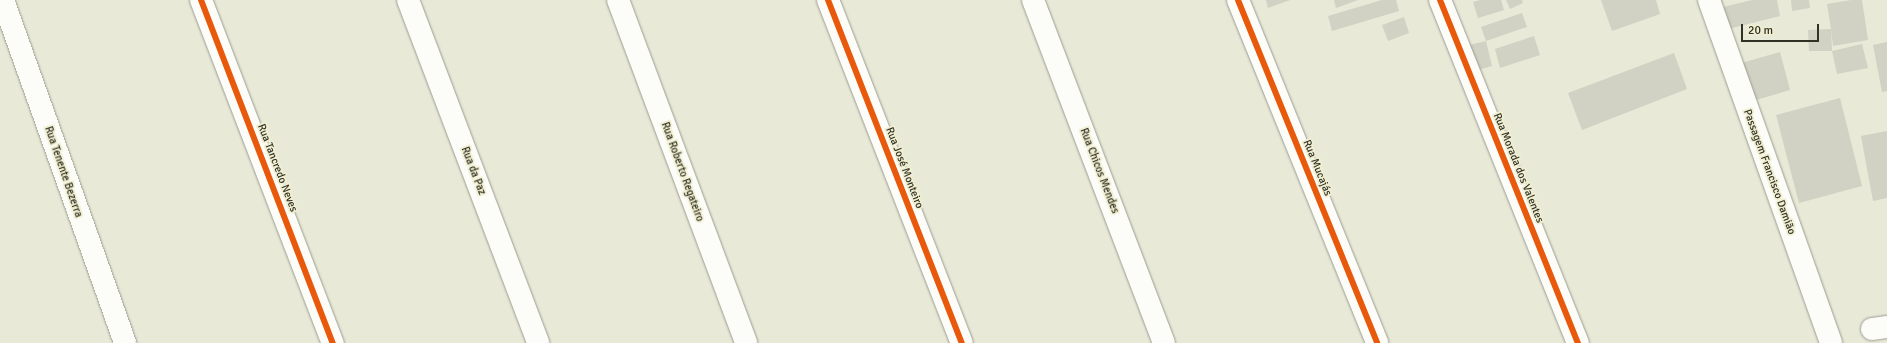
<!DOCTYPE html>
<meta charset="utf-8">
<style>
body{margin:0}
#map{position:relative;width:1887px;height:343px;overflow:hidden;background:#e9e9d8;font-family:Signika,sans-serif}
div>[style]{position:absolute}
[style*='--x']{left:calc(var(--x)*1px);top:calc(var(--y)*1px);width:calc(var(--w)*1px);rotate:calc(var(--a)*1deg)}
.building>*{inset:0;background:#d1d1c4}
.roads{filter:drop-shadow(0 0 1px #9d9d90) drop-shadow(0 0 1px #9d9d90)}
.minor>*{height:22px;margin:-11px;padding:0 11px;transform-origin:11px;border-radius:11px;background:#fcfcf9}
.cycleway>*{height:6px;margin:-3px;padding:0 3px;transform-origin:3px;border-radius:3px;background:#e8590c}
span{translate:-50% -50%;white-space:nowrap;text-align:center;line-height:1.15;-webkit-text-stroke:3.5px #f0efd1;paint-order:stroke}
.street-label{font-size:11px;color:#323126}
.scale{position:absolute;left:1741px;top:24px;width:78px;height:18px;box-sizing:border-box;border:2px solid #323126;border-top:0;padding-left:5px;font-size:12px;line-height:14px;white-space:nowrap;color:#323126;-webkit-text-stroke:3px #f0efd1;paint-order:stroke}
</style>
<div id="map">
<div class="building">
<div style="clip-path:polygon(1266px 0,1290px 0,1268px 8px)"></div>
<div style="clip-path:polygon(1334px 0,1358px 0,1336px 8px)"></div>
<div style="clip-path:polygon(1382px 0,1396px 0,1399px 11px,1332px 31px,1328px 16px)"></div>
<div style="clip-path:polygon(1480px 0,1501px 0,1504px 10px,1478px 18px,1473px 2px)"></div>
<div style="clip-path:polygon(1506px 0,1522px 0,1523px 3px,1510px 9px)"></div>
<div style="clip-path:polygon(1601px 0,1656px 0,1660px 14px,1612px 31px)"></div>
<div style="clip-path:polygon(1752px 0,1777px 0,1780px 16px,1724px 30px,1719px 8px)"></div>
<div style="clip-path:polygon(1791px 0,1809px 0,1810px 8px,1792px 11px)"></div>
<div style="clip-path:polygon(1851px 0,1862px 0,1868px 40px,1833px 46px,1831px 29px,1832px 51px,1809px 51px,1808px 30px,1831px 29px,1827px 4px)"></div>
<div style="clip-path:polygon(1522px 13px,1527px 27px,1486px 41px,1481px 27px)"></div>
<div style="clip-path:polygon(1404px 17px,1409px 33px,1388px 41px,1382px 25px)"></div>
<div style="clip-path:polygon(1534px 36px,1540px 55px,1500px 68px,1495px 49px)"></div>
<div style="clip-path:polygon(1486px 41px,1492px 66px,1475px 71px,1469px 45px)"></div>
<div style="clip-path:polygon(1887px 42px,1887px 91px,1882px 92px,1873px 45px)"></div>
<div style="clip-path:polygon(1862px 44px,1868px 68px,1837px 74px,1832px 51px)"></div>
<div style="clip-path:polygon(1780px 52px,1790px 90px,1749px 102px,1738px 64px)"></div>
<div style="clip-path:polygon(1674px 53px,1687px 89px,1582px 130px,1568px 93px)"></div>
<div style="clip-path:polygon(1840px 98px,1862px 186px,1799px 203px,1776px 115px)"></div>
<div style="clip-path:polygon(1887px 131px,1887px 198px,1873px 201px,1861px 136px)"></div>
</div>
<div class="roads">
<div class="minor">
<div style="--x:3;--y:0;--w:364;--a:70.4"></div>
<div style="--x:201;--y:0;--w:368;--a:69"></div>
<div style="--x:408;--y:0;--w:367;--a:69.2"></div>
<div style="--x:618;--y:0;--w:366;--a:69.5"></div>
<div style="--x:828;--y:0;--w:368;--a:68.7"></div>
<div style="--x:1033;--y:0;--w:367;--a:69.1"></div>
<div style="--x:1238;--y:0;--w:370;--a:67.9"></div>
<div style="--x:1440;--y:0;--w:370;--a:68.1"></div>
<div style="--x:1709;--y:0;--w:364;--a:70.4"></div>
<div style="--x:1872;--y:329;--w:15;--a:-8"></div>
</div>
</div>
<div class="cycleway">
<div style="--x:201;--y:0;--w:368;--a:69"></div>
<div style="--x:828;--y:0;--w:368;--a:68.7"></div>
<div style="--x:1238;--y:0;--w:370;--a:67.9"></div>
<div style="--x:1440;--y:0;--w:370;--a:68.1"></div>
</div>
<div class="street-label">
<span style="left:277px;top:168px;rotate:69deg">Rua Tancredo Neves</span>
<span style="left:904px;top:168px;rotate:69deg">Rua José Monteiro</span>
<span style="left:1317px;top:168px;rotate:68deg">Rua Mucajás</span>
<span style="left:1518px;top:168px;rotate:68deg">Rua Morada dos Valentes</span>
<span style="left:473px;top:171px;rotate:69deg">Rua da Paz</span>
<span style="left:1099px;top:171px;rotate:69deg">Rua Chicos Mendes</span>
<span style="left:63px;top:172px;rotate:71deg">Rua Tenente Bezerra</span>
<span style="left:682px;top:172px;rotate:70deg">Rua Roberto Regateiro</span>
<span style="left:1769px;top:172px;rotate:70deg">Passagem Francisco Damião</span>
</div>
<div class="scale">20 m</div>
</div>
